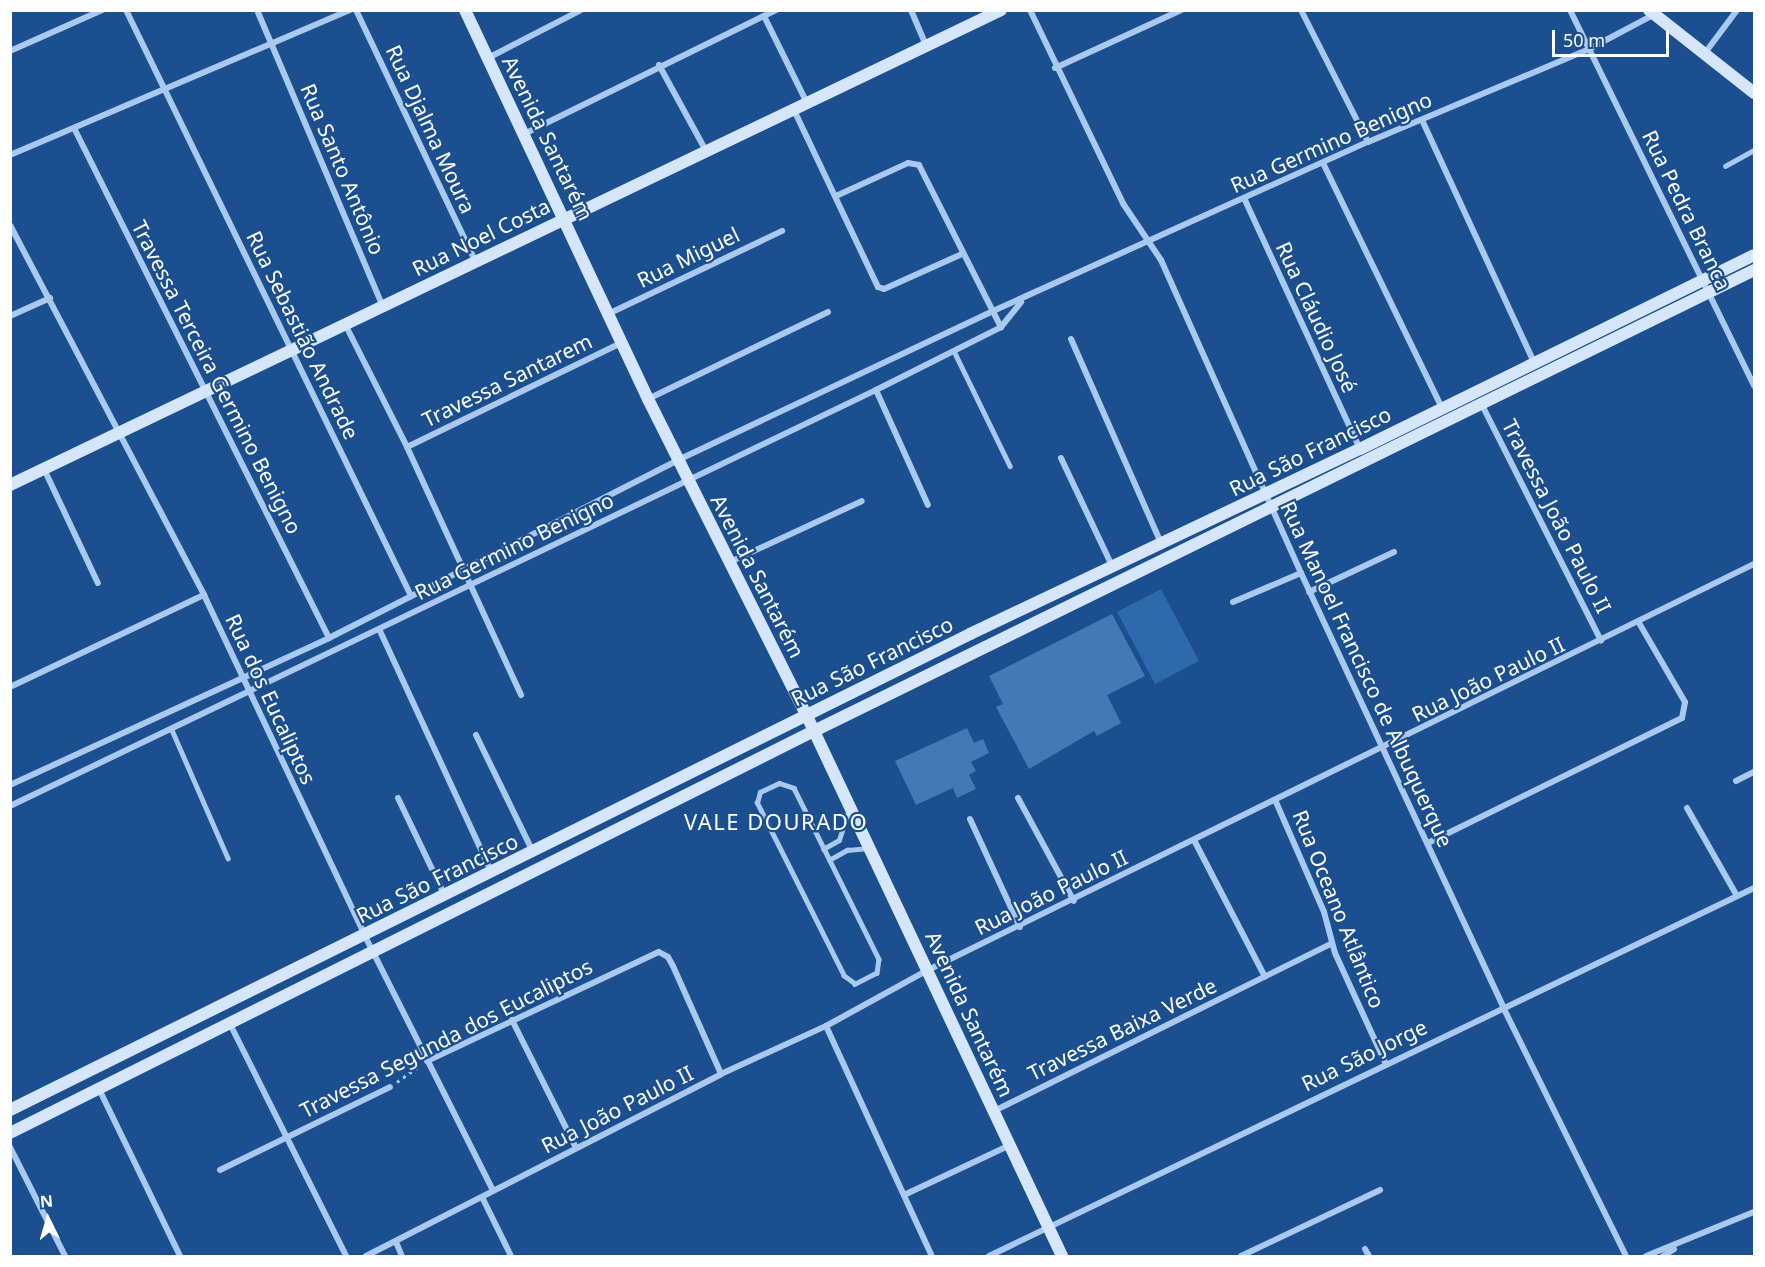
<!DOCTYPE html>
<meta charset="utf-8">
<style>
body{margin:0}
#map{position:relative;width:1765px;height:1267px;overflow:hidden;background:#1b4f8f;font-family:"Noto Sans",sans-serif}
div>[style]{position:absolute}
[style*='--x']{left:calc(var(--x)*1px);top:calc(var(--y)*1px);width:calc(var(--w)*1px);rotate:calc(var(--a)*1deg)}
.green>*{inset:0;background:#2e69ad}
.building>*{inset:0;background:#4478b7}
.path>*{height:3px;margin-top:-1.5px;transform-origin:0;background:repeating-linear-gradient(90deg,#a9c9ee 0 3px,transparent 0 7.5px)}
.lane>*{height:4.5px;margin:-2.25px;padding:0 2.25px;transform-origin:2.25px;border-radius:2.25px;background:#a9c9ee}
.street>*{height:6px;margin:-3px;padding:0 3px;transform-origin:3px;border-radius:3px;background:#a9c9ee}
.secondary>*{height:12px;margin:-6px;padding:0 6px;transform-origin:6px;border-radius:6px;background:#d6e6fa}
span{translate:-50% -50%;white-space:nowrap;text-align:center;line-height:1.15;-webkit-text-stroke:4.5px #1b4f8f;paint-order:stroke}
.street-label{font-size:21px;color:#fff}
.neighbourhood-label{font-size:22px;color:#fff;letter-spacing:1.5px}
.frame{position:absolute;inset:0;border:12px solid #fff;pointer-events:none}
.north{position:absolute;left:18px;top:1189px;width:60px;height:60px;-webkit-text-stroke:4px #1b4f8f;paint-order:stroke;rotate:355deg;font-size:16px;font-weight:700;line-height:24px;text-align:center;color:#fff}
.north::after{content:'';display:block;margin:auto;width:21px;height:27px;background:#fff;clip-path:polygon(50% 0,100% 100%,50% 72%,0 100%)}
.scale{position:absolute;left:1552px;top:30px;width:117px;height:27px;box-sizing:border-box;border:3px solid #fff;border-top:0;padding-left:8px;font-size:18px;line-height:21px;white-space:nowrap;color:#fff;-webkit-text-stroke:4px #1b4f8f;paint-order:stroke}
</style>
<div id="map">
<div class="green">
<div style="clip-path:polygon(1161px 589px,1199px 661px,1155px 684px,1117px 612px)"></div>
</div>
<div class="building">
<div style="clip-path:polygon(1112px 614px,1145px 676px,1107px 695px,1121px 723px,1097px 736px,1094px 731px,1029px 769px,996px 707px,1003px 704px,989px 676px)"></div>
<div style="clip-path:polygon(967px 728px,974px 743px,983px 739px,989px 753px,971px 762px,976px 771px,969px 775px,976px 789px,957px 798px,953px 788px,916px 805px,895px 761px)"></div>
</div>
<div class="path">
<div style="--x:397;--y:1082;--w:26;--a:-36"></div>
</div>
<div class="lane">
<div style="--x:1725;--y:166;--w:33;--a:-29"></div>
<div style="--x:954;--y:351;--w:128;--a:64"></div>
<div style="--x:172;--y:730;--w:140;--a:66.4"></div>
<div style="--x:779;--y:783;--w:16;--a:18"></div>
<div style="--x:794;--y:788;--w:191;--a:63.6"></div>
<div style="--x:879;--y:959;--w:14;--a:98"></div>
<div style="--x:877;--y:973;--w:25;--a:153"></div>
<div style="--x:855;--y:984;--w:14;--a:-144"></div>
<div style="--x:844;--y:976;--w:194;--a:-116.7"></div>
<div style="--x:757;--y:803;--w:11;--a:-75"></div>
<div style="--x:760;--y:792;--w:21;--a:-25"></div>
<div style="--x:823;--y:849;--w:18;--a:-29"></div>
<div style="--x:839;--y:840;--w:32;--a:-72"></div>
<div style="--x:829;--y:860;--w:21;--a:-29"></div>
<div style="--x:847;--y:850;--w:21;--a:-5"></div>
</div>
<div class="street">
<div style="--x:126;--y:10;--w:652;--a:64.06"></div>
<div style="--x:257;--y:10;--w:323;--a:67"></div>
<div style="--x:356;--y:10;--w:278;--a:64.6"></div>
<div style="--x:911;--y:10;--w:38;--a:67"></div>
<div style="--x:1030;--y:10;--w:216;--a:64.3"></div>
<div style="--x:1124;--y:205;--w:66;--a:56.1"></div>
<div style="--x:1161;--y:260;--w:343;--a:65.9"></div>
<div style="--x:1301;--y:573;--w:479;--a:65"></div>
<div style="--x:1503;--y:1007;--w:278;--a:63.7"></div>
<div style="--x:1301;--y:10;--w:148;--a:63.1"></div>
<div style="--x:1570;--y:10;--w:419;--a:63.9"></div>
<div style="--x:764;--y:16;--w:95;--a:63.7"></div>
<div style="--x:10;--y:51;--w:101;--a:-24"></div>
<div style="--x:1705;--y:53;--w:54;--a:-53.3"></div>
<div style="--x:488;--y:58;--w:105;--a:-27.3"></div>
<div style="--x:659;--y:65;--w:96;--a:61.3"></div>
<div style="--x:1055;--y:68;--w:139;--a:-24.7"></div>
<div style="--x:793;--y:108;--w:198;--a:64.6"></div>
<div style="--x:878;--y:287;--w:6;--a:18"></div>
<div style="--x:884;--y:289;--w:85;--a:-24.2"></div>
<div style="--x:1422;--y:120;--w:267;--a:65.2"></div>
<div style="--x:75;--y:130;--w:568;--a:63.43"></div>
<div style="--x:524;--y:134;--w:281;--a:-26.2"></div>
<div style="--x:10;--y:155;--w:370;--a:-23.1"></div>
<div style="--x:1323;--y:163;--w:272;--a:64.1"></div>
<div style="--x:836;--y:196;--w:79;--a:-24.6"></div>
<div style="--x:908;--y:163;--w:11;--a:10"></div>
<div style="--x:919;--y:165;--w:182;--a:63.2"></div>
<div style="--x:1244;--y:198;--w:277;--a:65.2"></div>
<div style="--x:10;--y:225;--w:418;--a:62.3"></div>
<div style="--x:204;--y:595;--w:377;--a:64.7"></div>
<div style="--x:365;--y:936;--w:285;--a:63.3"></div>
<div style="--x:608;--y:314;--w:193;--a:-25.5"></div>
<div style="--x:10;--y:316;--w:44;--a:-24.2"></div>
<div style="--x:346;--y:326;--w:136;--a:63.2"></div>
<div style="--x:407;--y:447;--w:273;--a:65.3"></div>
<div style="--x:1071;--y:339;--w:223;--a:66.2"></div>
<div style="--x:876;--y:390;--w:126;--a:65.7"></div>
<div style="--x:648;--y:399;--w:200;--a:-25.8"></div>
<div style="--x:1482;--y:405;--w:264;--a:63.2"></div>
<div style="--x:407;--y:447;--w:238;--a:-25.9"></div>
<div style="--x:1061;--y:458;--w:119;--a:64.7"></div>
<div style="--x:44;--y:469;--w:126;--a:64.7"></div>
<div style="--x:730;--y:562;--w:145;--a:-24.8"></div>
<div style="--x:1309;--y:592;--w:94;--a:-25.2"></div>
<div style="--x:1233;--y:602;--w:74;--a:-23.1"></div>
<div style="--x:380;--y:631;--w:267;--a:65.2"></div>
<div style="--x:10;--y:687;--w:215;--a:-25.4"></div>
<div style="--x:476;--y:735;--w:130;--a:64"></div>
<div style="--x:1736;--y:781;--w:20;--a:-27"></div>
<div style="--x:10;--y:785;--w:351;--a:-24.7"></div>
<div style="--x:329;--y:638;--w:392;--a:-27"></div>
<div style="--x:678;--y:460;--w:348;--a:-25.3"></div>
<div style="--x:993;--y:311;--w:411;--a:-24.3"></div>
<div style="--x:1368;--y:142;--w:240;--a:-22.8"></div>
<div style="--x:1589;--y:49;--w:75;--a:-27.9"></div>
<div style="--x:398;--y:798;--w:106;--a:64.4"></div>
<div style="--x:1018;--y:798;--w:117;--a:61.5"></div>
<div style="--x:1276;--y:802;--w:120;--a:66.4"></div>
<div style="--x:1324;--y:912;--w:42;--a:75"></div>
<div style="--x:1335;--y:953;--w:120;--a:65.4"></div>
<div style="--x:10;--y:806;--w:961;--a:-25.66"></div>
<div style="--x:876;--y:390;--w:140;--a:-26.7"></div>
<div style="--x:1001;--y:327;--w:32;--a:-51"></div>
<div style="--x:1687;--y:808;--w:101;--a:60.4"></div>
<div style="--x:970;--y:819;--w:119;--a:65.2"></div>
<div style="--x:1194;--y:840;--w:154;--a:62.6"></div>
<div style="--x:1428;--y:843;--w:283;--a:-26.2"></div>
<div style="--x:1682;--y:718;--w:16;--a:-79"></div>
<div style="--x:1685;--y:702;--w:91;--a:-120.2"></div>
<div style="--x:512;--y:1020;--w:143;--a:63.4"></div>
<div style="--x:230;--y:1024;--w:259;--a:63.4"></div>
<div style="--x:826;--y:1026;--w:253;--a:65.3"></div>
<div style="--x:427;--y:1061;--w:256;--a:-25.2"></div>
<div style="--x:659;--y:952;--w:10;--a:29"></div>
<div style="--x:668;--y:957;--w:10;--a:61"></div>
<div style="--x:673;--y:966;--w:118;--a:66"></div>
<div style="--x:99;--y:1089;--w:186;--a:64.1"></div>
<div style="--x:994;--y:1111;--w:376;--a:-26.4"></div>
<div style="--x:10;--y:1147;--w:122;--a:63.2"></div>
<div style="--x:220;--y:1170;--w:189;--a:-26"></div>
<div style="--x:904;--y:1195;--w:115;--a:-25.2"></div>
<div style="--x:482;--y:1197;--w:66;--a:63.8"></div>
<div style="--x:396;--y:1242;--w:15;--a:67"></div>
<div style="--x:1365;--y:1249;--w:8;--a:60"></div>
<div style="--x:366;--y:1256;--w:399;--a:-27.1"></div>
<div style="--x:721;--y:1074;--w:115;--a:-24.6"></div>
<div style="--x:826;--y:1026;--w:116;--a:-28.8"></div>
<div style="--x:928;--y:970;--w:920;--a:-26.18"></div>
<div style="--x:989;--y:1256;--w:849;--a:-25.69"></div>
<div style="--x:1241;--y:1256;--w:154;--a:-25.4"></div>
<div style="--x:1646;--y:1256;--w:117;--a:-22.2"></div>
<div style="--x:1663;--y:1256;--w:13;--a:-32"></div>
</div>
<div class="secondary">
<div style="--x:465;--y:10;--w:430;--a:64.8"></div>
<div style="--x:648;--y:399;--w:371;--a:63.4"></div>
<div style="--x:814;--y:731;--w:581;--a:64.71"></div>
<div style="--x:1649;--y:10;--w:134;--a:38.3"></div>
<div style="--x:10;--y:485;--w:1099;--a:-25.61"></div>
<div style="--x:10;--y:1110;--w:1072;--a:-26.37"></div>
<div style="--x:970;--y:634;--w:432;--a:-25.4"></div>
<div style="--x:1360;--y:449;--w:439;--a:-26.2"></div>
<div style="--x:10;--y:1133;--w:899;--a:-26.57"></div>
<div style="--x:814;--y:731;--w:1047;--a:-26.12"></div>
</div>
<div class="street-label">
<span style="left:431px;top:129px;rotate:65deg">Rua Djalma Moura</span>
<span style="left:548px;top:138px;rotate:64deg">Avenida Santarém</span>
<span style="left:1331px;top:142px;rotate:-24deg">Rua Germino Benigno</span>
<span style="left:343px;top:169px;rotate:67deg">Rua Santo Antônio</span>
<span style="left:1687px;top:210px;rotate:64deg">Rua Pedra Branca</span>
<span style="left:481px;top:237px;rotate:-26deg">Rua Noel Costa</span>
<span style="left:688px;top:257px;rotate:-26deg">Rua Miguel</span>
<span style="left:1317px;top:317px;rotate:65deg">Rua Cláudio José</span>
<span style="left:303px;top:335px;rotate:64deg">Rua Sebastião Andrade</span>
<span style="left:217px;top:377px;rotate:63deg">Travessa Terceira Germino Benigno</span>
<span style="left:507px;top:380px;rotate:-26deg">Travessa Santarem</span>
<span style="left:1310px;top:451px;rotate:-26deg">Rua São Francisco</span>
<span style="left:1557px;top:516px;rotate:63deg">Travessa João Paulo II</span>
<span style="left:514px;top:546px;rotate:-26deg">Rua Germino Benigno</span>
<span style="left:758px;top:576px;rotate:63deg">Avenida Santarém</span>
<span style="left:872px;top:661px;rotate:-26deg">Rua São Francisco</span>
<span style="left:1367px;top:674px;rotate:65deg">Rua Manoel Francisco de Albuquerque</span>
<span style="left:1488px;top:679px;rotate:-26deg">Rua João Paulo II</span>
<span style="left:271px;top:699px;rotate:65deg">Rua dos Eucaliptos</span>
<span style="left:437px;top:878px;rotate:-26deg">Rua São Francisco</span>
<span style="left:1051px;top:892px;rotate:-26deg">Rua João Paulo II</span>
<span style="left:1339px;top:909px;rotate:68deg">Rua Oceano Atlântico</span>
<span style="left:970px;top:1014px;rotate:65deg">Avenida Santarém</span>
<span style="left:1122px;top:1029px;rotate:-26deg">Travessa Baixa Verde</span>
<span style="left:446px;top:1038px;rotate:-27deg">Travessa Segunda dos Eucaliptos</span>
<span style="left:1364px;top:1055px;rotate:-26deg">Rua São Jorge</span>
<span style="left:617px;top:1109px;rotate:-27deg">Rua João Paulo II</span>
</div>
<div class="neighbourhood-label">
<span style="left:776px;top:822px">VALE DOURADO</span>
</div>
<div class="frame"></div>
<div class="north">N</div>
<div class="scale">50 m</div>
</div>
